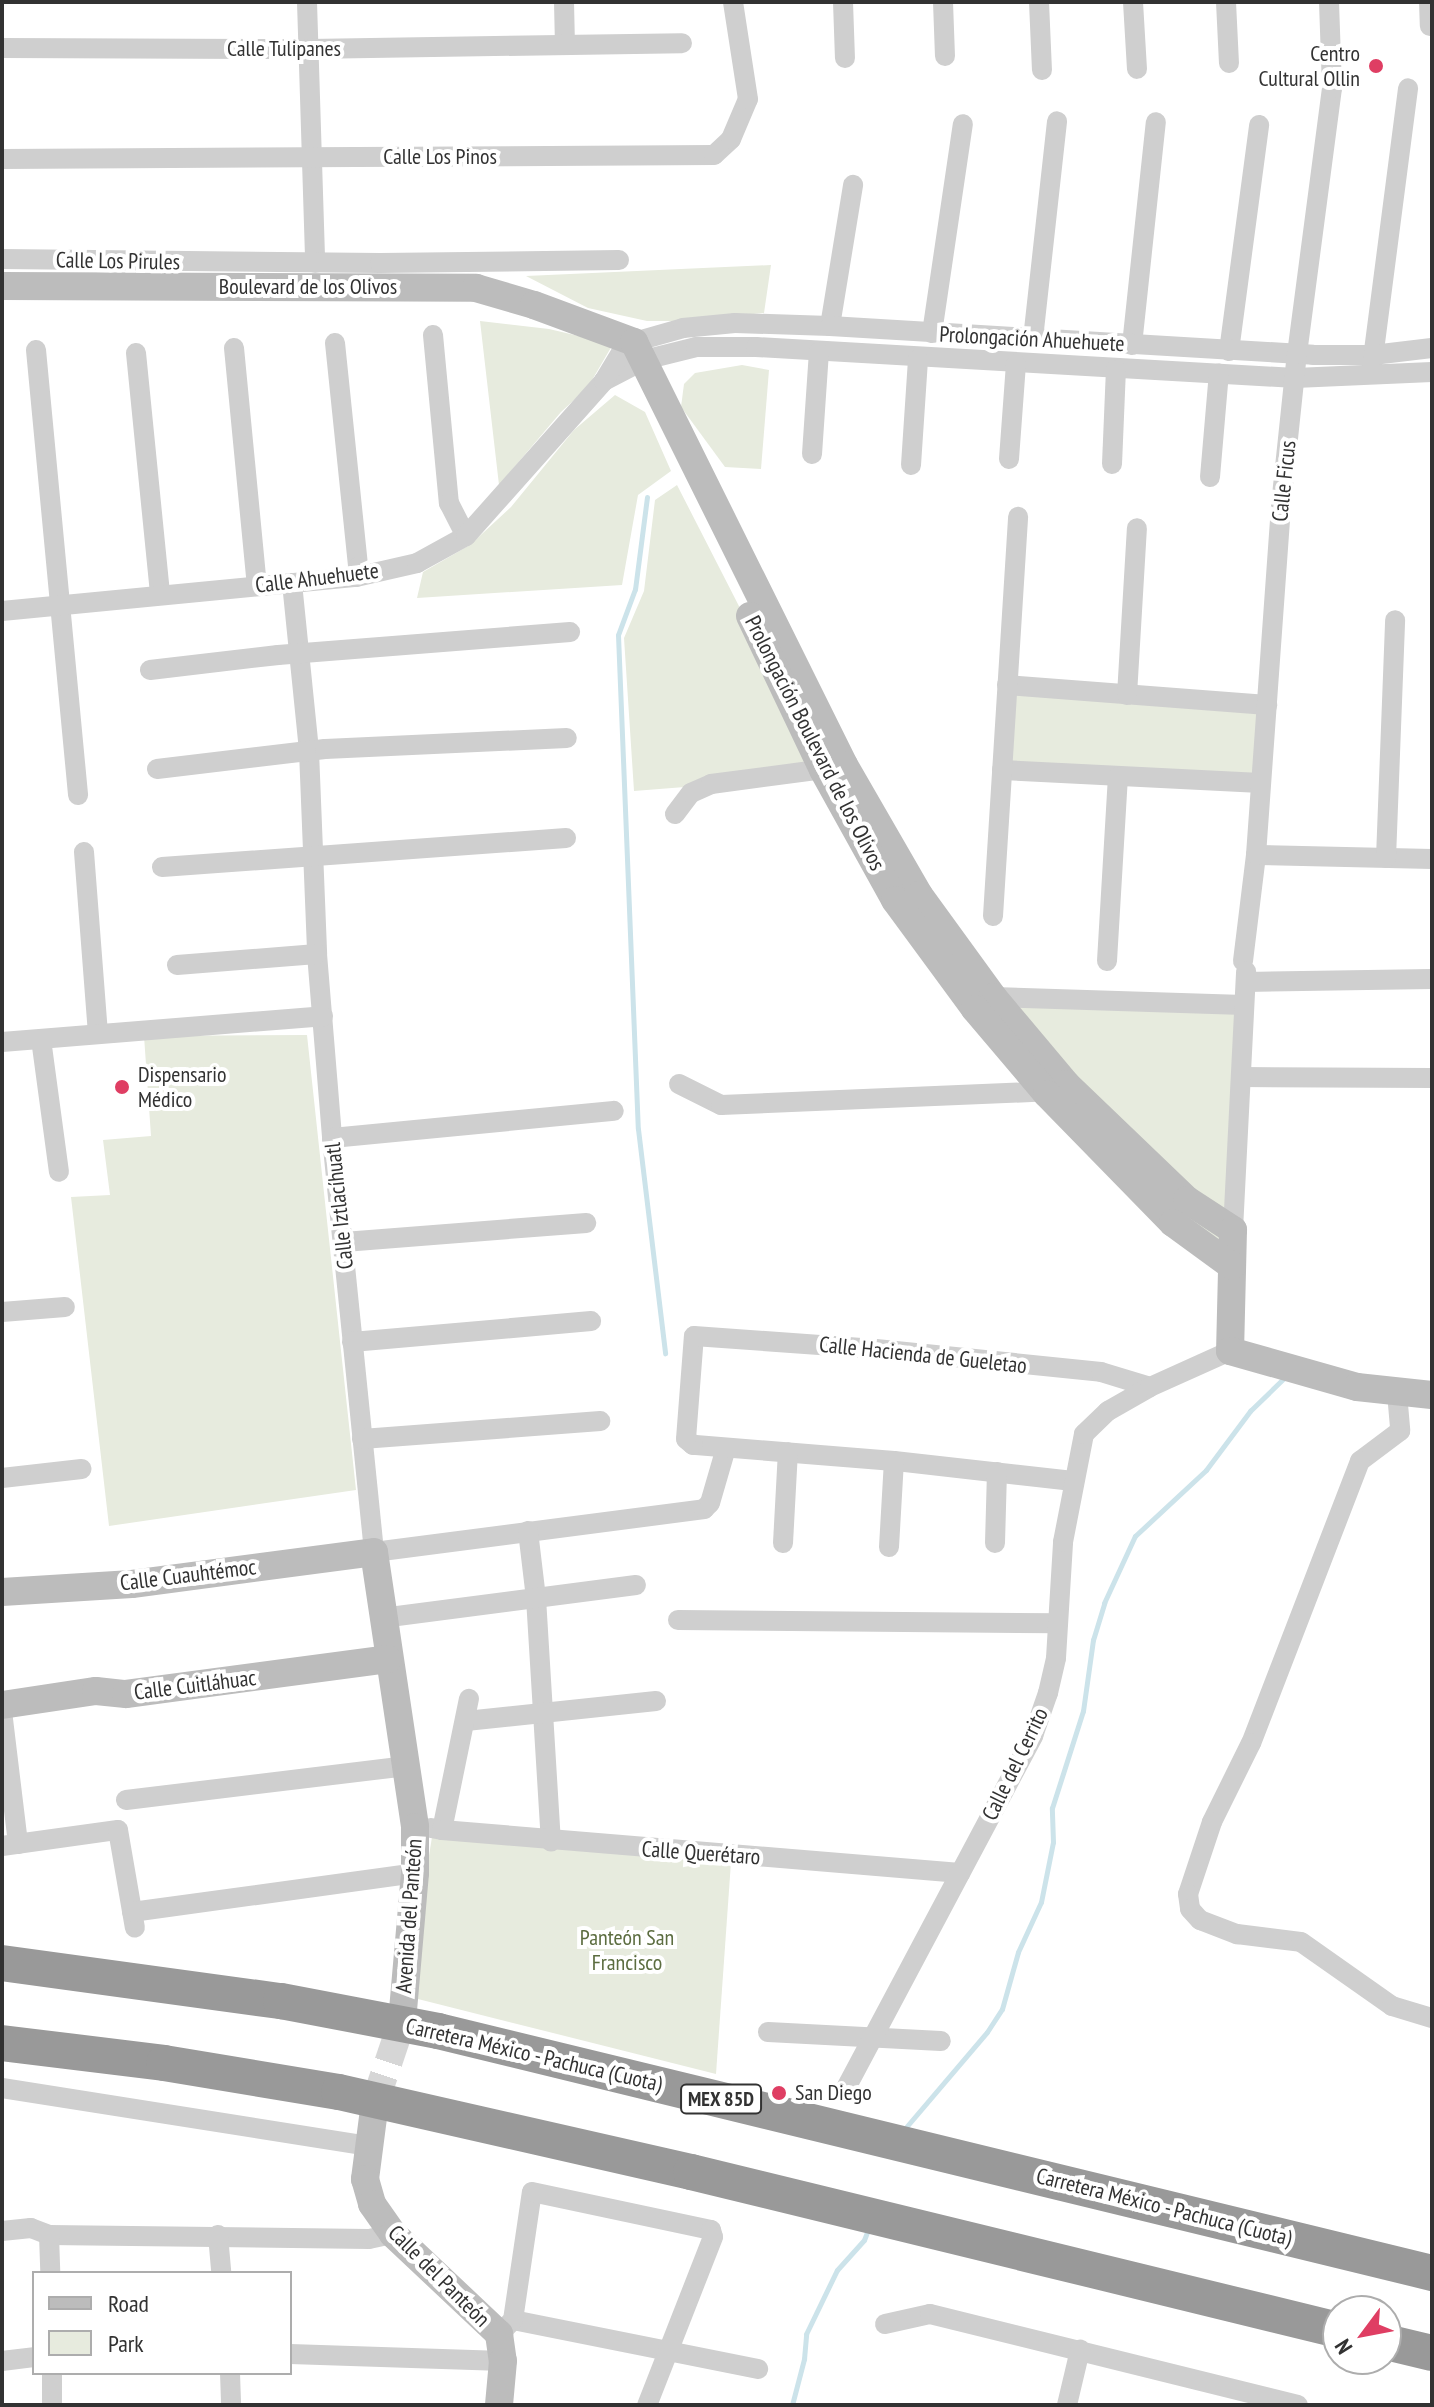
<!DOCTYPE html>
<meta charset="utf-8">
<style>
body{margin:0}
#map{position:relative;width:1434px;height:2407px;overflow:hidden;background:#fff;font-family:"PT Sans Narrow",sans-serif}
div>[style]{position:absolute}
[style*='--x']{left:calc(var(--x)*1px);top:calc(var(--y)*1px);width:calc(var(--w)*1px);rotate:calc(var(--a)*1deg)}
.green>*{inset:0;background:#e7ebde}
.stream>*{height:5px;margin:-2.5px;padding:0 2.5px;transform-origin:2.5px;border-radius:2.5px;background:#cce3ea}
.secondary-tunnel>*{height:28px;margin-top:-14px;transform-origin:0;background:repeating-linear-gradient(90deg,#d6d6d6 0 28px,transparent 0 42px)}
.street>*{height:20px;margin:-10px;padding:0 10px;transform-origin:10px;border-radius:10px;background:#cfcfcf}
.secondary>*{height:28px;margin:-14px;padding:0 14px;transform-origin:14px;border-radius:14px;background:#bcbcbc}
.highway>*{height:36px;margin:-18px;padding:0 18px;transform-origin:18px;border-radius:18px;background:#999}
.dots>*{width:22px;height:22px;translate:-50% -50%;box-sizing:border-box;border:4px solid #fff;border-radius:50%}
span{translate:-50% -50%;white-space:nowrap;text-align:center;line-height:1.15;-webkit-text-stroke:8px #fff;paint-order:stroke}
.shield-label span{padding:2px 6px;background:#fff;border:2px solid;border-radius:6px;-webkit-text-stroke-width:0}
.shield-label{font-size:20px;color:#323232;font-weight:700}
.street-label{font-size:22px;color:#323232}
.poi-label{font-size:22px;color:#323232}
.right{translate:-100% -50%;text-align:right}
.left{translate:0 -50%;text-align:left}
.park-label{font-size:22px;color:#5c6d40}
.frame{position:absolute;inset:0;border:4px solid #323232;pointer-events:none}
.legend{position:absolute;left:32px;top:2271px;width:260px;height:104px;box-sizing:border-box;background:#fff;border:2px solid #adadad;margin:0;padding:10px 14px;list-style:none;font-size:24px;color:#323232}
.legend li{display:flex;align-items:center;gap:16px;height:40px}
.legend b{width:40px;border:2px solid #adadad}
.north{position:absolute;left:1322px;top:2295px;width:80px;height:80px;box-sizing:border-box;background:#fff;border:2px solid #adadad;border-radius:50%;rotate:238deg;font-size:22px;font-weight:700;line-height:32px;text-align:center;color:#323232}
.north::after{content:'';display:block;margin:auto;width:28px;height:36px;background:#df3e63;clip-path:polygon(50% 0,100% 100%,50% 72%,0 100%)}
</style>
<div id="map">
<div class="green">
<div style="clip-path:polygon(771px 265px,764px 313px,675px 321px,647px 321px,588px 308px,526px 276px)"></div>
<div style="clip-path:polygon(480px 321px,549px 329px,613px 344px,588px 387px,561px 412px,499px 485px)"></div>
<div style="clip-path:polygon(742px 365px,769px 370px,761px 469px,725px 467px,681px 407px,684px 384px,695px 373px)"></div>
<div style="clip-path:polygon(615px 395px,645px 412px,671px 471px,638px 495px,622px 585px,417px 598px,423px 572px,470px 545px,511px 507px,574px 430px)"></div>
<div style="clip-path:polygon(677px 485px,826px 776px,634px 791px,624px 638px,644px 591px,655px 500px)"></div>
<div style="clip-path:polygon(1008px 685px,1259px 705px,1253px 783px,1003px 771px)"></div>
<div style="clip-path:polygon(993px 997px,1236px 1006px,1231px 1279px)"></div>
<div style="clip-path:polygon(307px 1035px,356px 1490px,109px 1526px,71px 1197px,110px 1195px,103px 1140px,151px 1136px,144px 1036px)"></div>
<div style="clip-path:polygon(433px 1831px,731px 1862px,716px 2074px,406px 1996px)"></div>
</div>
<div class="stream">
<div style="--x:647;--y:497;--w:93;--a:97.4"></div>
<div style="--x:635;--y:589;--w:49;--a:110.3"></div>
<div style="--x:618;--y:635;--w:494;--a:87.7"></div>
<div style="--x:638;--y:1129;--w:226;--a:83.1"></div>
<div style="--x:907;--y:2126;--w:123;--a:-49.6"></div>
<div style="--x:987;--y:2032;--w:27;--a:-57"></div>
<div style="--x:1002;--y:2009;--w:59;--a:-74.3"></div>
<div style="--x:1018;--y:1952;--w:55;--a:-65.3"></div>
<div style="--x:1041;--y:1902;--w:61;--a:-78.7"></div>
<div style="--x:1053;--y:1842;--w:34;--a:-92"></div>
<div style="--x:1052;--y:1808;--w:102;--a:-72.3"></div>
<div style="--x:1083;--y:1711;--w:72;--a:-82"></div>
<div style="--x:1093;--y:1640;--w:39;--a:-73"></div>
<div style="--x:1104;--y:1603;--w:74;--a:-65.2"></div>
<div style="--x:1135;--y:1536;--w:97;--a:-42.9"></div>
<div style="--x:1206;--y:1470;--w:74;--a:-53.3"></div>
<div style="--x:1250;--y:1411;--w:47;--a:-44.1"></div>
<div style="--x:792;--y:2405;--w:48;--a:-75.4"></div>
<div style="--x:804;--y:2359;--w:25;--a:-85"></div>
<div style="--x:806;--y:2334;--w:71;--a:-64.2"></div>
<div style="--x:837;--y:2270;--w:40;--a:-48"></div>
<div style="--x:864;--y:2240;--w:14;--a:-69"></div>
</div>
<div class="secondary-tunnel">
<div style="--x:375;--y:2102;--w:84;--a:-71.4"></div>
</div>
<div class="street">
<div style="--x:307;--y:2;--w:261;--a:88.2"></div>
<div style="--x:564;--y:2;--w:43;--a:88.7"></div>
<div style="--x:843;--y:2;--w:56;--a:88"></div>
<div style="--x:943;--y:2;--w:54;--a:87.9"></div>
<div style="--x:1039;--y:2;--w:68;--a:87.5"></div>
<div style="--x:1133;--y:2;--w:67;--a:86.6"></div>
<div style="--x:1226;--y:2;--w:61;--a:87.2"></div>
<div style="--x:1429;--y:2;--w:24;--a:88"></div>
<div style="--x:2;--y:48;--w:307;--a:0.2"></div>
<div style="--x:309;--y:49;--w:373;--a:-0.9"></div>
<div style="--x:2;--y:159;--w:712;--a:-0.32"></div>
<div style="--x:714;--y:155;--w:23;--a:-43"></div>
<div style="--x:731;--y:139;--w:43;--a:-67"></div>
<div style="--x:748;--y:99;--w:98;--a:-98.8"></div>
<div style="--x:2;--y:259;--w:378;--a:0.6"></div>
<div style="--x:380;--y:263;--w:239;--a:-0.7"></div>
<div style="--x:830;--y:326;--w:143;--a:-80.7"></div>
<div style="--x:932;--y:333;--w:211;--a:-81.6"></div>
<div style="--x:433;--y:335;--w:169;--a:84.6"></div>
<div style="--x:449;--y:503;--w:37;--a:63"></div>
<div style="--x:1033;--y:339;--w:219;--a:-83.7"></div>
<div style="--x:335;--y:343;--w:225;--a:84.1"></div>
<div style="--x:358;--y:567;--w:10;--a:101"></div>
<div style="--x:1132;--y:345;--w:224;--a:-83.9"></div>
<div style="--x:234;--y:348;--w:239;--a:84.5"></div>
<div style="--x:36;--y:350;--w:447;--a:84.6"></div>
<div style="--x:1229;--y:351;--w:228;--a:-82.4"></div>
<div style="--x:136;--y:353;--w:243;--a:84.3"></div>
<div style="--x:1372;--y:366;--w:280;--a:-82.6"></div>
<div style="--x:604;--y:381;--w:45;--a:-27.7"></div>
<div style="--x:644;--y:360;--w:54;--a:-14"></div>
<div style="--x:696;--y:347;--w:60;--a:0"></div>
<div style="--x:756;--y:347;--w:540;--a:3.29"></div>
<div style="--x:1295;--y:378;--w:137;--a:-2.5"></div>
<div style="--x:812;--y:454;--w:102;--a:-86.1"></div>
<div style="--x:1009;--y:459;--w:95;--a:-85.8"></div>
<div style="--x:1112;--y:464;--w:94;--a:-87.6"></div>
<div style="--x:911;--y:465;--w:106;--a:-86.2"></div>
<div style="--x:1210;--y:477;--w:104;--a:-85.1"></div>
<div style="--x:292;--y:583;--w:169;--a:84.2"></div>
<div style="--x:309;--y:751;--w:203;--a:87.7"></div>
<div style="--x:317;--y:954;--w:185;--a:85.3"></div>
<div style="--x:332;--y:1138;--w:416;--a:84.2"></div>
<div style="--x:374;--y:1552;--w:333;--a:-7.4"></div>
<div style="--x:704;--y:1509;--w:8;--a:-45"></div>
<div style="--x:710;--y:1503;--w:57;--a:-73.8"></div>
<div style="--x:2;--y:611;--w:356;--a:-5.5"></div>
<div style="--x:356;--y:577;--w:63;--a:-12.9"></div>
<div style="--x:417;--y:563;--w:56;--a:-28.9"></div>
<div style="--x:466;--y:536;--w:208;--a:-48.3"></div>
<div style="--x:604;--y:381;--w:33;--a:-59"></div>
<div style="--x:621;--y:353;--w:17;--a:-40"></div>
<div style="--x:634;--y:342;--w:51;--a:-15.9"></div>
<div style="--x:683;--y:328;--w:52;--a:-5.5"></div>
<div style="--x:735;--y:323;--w:95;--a:1.8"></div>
<div style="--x:830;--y:326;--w:484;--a:3.4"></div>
<div style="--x:1313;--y:355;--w:60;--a:0"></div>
<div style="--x:1373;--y:355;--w:59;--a:-6.8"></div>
<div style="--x:150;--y:670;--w:129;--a:-6.7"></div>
<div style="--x:278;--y:655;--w:293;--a:-4.5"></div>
<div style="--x:1007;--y:685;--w:261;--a:4.4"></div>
<div style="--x:1127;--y:695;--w:167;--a:-86.6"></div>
<div style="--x:157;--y:769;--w:169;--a:-6.8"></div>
<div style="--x:325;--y:749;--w:242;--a:-2.6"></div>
<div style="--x:1002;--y:770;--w:259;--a:2.9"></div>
<div style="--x:675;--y:814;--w:26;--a:-53"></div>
<div style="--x:691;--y:793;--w:22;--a:-24"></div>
<div style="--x:711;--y:784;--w:123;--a:-7.5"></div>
<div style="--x:84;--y:852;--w:181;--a:85.6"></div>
<div style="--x:1256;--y:855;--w:176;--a:1.3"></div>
<div style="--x:1386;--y:858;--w:238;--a:-87.8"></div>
<div style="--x:162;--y:867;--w:405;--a:-4.1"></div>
<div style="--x:993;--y:916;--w:400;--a:-86.4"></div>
<div style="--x:1107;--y:961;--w:184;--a:-86.6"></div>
<div style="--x:1243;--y:961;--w:107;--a:-83"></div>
<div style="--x:1256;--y:855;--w:351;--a:-85.9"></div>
<div style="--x:1281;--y:505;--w:152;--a:-84"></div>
<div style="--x:1297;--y:354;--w:268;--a:-82.5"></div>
<div style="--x:1332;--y:88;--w:86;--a:-92"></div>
<div style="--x:177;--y:965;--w:140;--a:-4.5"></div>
<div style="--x:1246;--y:982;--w:186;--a:-0.9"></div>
<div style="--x:986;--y:1001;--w:8;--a:-30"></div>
<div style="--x:993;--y:997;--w:251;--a:1.8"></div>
<div style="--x:41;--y:1039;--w:134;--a:82.3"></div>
<div style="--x:2;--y:1042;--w:322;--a:-4.6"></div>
<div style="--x:1241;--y:1077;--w:191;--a:0.3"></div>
<div style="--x:679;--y:1084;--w:47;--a:26.6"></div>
<div style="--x:721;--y:1105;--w:332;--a:-2.4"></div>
<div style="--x:332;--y:1138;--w:283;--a:-5.5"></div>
<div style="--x:1233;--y:1230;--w:259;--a:-87.1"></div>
<div style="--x:344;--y:1242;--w:243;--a:-4.5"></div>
<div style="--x:2;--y:1312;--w:63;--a:-4.5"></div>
<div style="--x:352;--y:1342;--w:240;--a:-5"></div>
<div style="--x:1397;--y:1393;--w:38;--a:85"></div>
<div style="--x:1400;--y:1431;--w:50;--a:143.1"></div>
<div style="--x:1360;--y:1461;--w:302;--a:111.1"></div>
<div style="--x:1251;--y:1743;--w:88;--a:116.3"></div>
<div style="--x:1212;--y:1822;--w:76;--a:108.4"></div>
<div style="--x:1188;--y:1894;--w:15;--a:82"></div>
<div style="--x:1190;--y:1909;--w:15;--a:48"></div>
<div style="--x:1200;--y:1920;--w:40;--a:21"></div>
<div style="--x:1237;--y:1934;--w:64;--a:7.1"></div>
<div style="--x:1301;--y:1942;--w:111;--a:35.1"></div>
<div style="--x:1392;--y:2006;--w:42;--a:16.7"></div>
<div style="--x:362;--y:1439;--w:239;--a:-4.3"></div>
<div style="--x:2;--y:1478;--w:80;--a:-6.5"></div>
<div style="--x:1073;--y:1481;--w:180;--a:-173.6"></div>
<div style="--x:894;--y:1461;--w:202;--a:-175.4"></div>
<div style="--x:693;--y:1445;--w:9;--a:-139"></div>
<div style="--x:686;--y:1439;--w:103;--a:-85.6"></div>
<div style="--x:694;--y:1336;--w:182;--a:4.1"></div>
<div style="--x:876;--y:1349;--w:226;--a:5.8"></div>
<div style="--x:1101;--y:1372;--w:51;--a:17"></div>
<div style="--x:528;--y:1531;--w:67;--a:83.2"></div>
<div style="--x:536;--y:1598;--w:244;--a:86.5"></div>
<div style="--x:783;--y:1543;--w:91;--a:-86.9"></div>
<div style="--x:995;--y:1543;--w:71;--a:-88.4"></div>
<div style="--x:889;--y:1547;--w:86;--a:-86.7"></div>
<div style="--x:382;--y:1618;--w:256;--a:-7.4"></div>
<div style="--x:678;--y:1620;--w:380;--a:0.5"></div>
<div style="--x:2;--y:1711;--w:134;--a:83.1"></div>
<div style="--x:466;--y:1721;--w:191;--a:-6"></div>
<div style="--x:126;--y:1800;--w:283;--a:-6.9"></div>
<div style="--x:431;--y:1828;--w:11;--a:10"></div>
<div style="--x:442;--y:1830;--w:134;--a:-78.4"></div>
<div style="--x:442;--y:1830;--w:520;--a:4.75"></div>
<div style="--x:2;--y:1846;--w:117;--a:-7.9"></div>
<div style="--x:118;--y:1830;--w:99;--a:80.2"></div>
<div style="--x:132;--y:1912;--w:286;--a:-7.8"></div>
<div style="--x:768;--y:2032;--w:173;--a:3"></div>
<div style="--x:2;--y:2088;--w:372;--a:9"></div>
<div style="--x:846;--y:2088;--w:399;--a:-62"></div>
<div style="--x:1033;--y:1736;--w:46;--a:-70.8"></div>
<div style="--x:1048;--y:1693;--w:36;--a:-77"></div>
<div style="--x:1056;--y:1658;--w:116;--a:-86.5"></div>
<div style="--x:1063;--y:1542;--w:110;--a:-79"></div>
<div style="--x:1084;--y:1434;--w:33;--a:-44"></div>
<div style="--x:1108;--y:1411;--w:48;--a:-29.7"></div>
<div style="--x:1150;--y:1387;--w:88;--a:-24.2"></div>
<div style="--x:2;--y:2231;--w:29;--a:-6"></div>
<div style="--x:31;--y:2228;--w:19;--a:21"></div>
<div style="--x:49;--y:2235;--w:320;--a:0.7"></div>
<div style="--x:369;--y:2239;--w:25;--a:-12"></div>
<div style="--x:49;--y:2235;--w:38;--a:88"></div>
<div style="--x:218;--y:2235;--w:38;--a:85"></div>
<div style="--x:513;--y:2320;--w:250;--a:11.3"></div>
<div style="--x:885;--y:2324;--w:46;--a:-12.5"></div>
<div style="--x:930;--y:2314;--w:379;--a:13.9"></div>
<div style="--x:499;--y:2334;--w:20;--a:-45"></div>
<div style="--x:513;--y:2320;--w:129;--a:-81.6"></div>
<div style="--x:532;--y:2192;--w:183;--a:12"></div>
<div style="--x:711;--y:2230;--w:7;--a:74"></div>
<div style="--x:713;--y:2237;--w:180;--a:111.4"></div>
<div style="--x:290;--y:2354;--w:213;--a:1.9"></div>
<div style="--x:2;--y:2361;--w:32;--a:-7"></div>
<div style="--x:230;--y:2373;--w:32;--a:88"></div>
<div style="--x:52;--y:2405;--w:32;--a:-90"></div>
<div style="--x:1067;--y:2405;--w:57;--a:-76.7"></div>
</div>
<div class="secondary">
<div style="--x:2;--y:286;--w:474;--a:0.2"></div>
<div style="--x:476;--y:288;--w:60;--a:16.3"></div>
<div style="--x:534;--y:305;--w:107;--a:20.3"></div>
<div style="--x:634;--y:342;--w:472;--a:63.6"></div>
<div style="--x:844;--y:765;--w:150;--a:60"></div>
<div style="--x:919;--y:895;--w:126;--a:54"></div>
<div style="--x:993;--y:997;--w:114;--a:50"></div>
<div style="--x:1066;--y:1084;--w:168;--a:43.8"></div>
<div style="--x:1187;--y:1200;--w:55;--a:33.1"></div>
<div style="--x:1233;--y:1230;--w:121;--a:91.4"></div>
<div style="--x:1230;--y:1351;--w:132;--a:15.8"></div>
<div style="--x:1357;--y:1387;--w:75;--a:6.1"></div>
<div style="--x:750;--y:616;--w:170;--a:64.6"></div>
<div style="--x:823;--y:770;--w:149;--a:61"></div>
<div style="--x:895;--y:900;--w:135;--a:53.7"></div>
<div style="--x:975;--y:1009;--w:111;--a:49.7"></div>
<div style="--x:1047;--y:1094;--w:180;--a:45.7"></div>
<div style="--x:1173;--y:1223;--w:73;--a:36.1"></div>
<div style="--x:2;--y:1592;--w:130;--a:-3.5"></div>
<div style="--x:132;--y:1584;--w:244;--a:-7.5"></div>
<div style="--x:374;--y:1552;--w:278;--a:81.5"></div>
<div style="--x:415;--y:1827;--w:46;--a:90"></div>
<div style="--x:415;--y:1873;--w:150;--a:95"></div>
<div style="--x:2;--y:1705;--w:95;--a:-8.5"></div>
<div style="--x:96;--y:1691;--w:30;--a:6"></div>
<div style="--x:126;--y:1694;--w:264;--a:-7.6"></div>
<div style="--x:375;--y:2102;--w:78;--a:97.4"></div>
<div style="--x:365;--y:2179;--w:26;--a:74"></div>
<div style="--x:372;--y:2204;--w:37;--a:55"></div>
<div style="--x:393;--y:2234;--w:146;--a:43.3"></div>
<div style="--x:499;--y:2334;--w:27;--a:82"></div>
<div style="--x:503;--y:2361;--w:44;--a:95.2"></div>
</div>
<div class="highway">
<div style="--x:2;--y:1963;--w:282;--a:7.8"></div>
<div style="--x:281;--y:2001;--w:160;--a:10.8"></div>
<div style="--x:438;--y:2031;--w:1023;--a:13.68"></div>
<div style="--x:2;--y:2043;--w:163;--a:7"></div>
<div style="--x:164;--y:2063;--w:177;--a:9.4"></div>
<div style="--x:339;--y:2092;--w:361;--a:12.8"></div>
<div style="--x:691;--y:2172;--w:666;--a:13.72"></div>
<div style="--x:1386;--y:2342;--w:47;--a:13.4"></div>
</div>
<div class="dots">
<div style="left:1376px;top:66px;background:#df3e63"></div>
<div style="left:122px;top:1087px;background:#df3e63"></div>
<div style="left:779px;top:2093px;background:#df3e63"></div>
</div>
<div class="shield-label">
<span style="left:721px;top:2099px">MEX 85D</span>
</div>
<div class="street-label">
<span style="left:284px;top:49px">Calle Tulipanes</span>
<span style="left:440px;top:157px">Calle Los Pinos</span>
<span style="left:118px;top:261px;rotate:1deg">Calle Los Pirules</span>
<span style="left:308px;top:287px">Boulevard de los Olivos</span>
<span style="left:1032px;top:339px;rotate:3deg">Prolongación Ahuehuete</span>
<span style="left:1284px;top:481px;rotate:-84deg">Calle Ficus</span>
<span style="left:317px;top:578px;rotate:-7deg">Calle Ahuehuete</span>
<span style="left:815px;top:743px;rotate:63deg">Prolongación Boulevard de los Olivos</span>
<span style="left:339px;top:1206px;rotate:-96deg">Calle Iztlacíhuatl</span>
<span style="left:923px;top:1355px;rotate:6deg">Calle Hacienda de Gueletao</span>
<span style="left:188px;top:1575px;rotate:-7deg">Calle Cuauhtémoc</span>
<span style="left:195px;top:1685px;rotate:-7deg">Calle Cuitláhuac</span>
<span style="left:1015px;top:1764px;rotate:-64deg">Calle del Cerrito</span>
<span style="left:701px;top:1853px;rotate:4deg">Calle Querétaro</span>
<span style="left:409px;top:1916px;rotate:-86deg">Avenida del Panteón</span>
<span style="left:534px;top:2055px;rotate:13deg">Carretera México - Pachuca (Cuota)</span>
<span style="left:1164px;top:2207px;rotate:14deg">Carretera México - Pachuca (Cuota)</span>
<span style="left:439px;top:2276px;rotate:45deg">Calle del Panteón</span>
</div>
<div class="poi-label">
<span class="right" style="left:1360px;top:66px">Centro<br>Cultural Ollin</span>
<span class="left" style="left:138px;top:1087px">Dispensario<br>Médico</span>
<span class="left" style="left:795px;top:2093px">San Diego</span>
</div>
<div class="park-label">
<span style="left:627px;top:1950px">Panteón San<br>Francisco</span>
</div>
<div class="frame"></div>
<ul class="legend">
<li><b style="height:10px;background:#bcbcbc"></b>Road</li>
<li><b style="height:22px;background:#e7ebde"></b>Park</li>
</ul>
<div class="north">N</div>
</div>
